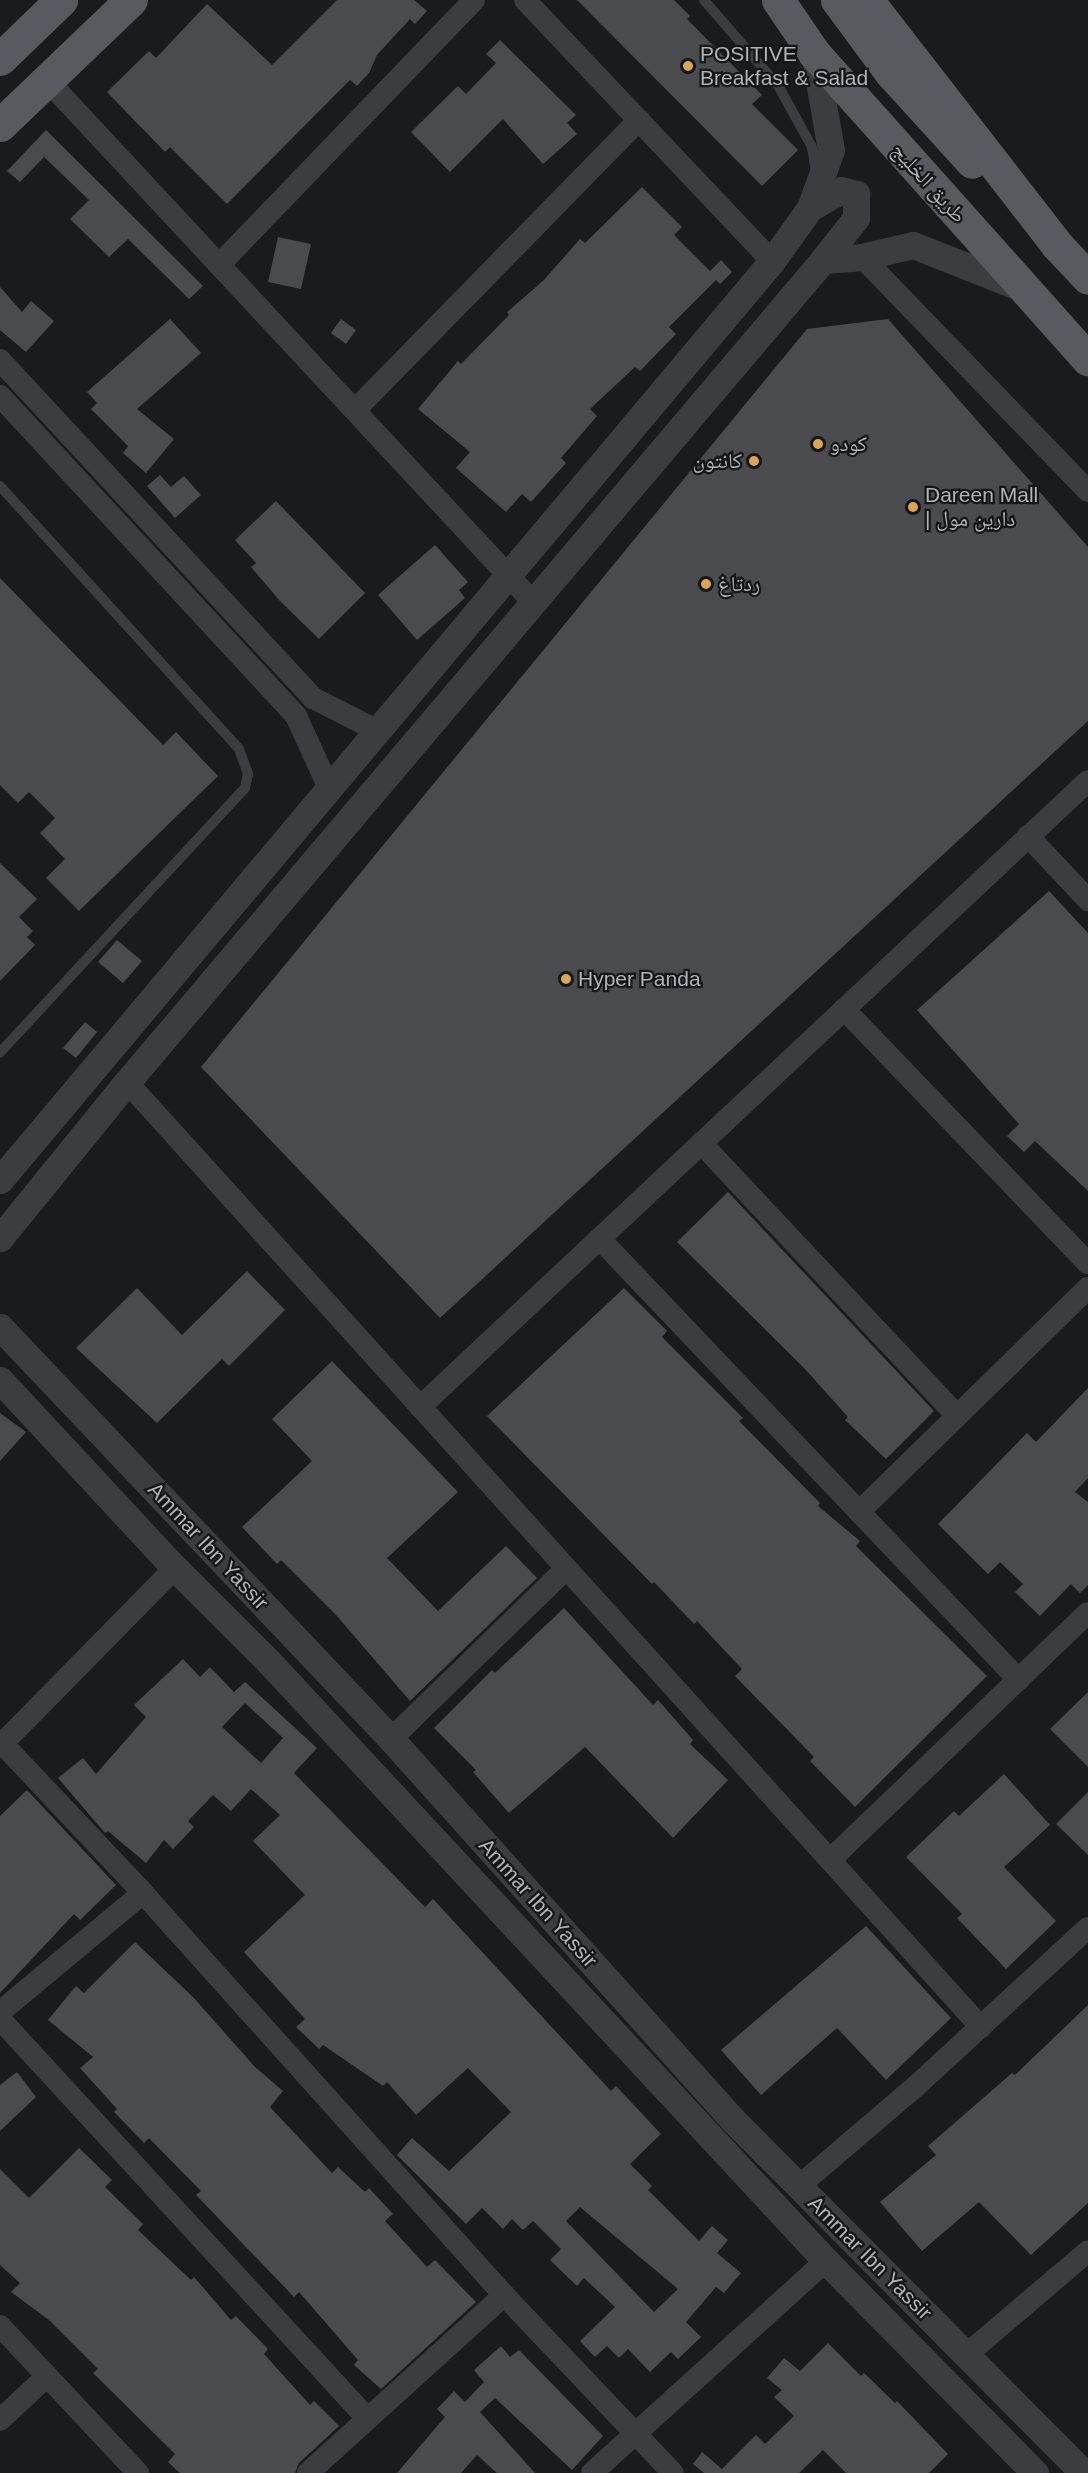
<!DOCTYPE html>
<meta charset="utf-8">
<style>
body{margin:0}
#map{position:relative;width:1088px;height:2473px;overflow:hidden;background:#1a1b1c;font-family:Arial,"Noto Naskh Arabic",sans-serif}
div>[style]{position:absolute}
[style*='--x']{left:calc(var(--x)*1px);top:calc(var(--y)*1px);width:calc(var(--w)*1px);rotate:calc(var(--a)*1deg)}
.building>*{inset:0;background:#4a4b4e}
.service>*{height:10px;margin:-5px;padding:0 5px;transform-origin:5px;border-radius:5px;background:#3c3d41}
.minor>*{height:22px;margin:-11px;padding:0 11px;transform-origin:11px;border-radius:11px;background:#3c3d41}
.tertiary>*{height:27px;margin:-13.5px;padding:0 13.5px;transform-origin:13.5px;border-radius:13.5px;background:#3c3d41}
.primary>*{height:33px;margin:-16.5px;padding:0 16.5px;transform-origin:16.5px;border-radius:16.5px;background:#585a5f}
.dots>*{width:16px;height:16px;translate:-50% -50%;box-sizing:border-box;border:3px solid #151617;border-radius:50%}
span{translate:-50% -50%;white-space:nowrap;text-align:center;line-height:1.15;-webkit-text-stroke:4.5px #151617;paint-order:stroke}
.poi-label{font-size:21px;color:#afb3ba}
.left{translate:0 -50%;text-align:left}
.right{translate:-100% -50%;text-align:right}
.street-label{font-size:21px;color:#afb3ba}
</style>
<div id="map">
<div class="building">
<div style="clip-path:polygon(337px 0,414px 0,427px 11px,415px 24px,410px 19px,377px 55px,369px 73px,357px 86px,350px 80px,227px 204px,170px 147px,165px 152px,107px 92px,149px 51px,156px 58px,207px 4px,272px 65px)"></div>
<div style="clip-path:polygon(577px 0,674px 0,690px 16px,687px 19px,762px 95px,752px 104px,798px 150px,762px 186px)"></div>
<div style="clip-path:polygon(500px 40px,576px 115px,567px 123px,577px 134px,543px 164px,503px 119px,450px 172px,411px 132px,458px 86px,466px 94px,496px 63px,486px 54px)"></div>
<div style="clip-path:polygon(46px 130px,203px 286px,189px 299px,128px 239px,109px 257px,70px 219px,89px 200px,44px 157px,20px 182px,7px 171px)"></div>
<div style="clip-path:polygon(642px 187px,682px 227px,674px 235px,710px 271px,721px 260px,732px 272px,720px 284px,716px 280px,669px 327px,676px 334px,640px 371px,635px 367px,590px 409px,597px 416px,561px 458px,566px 463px,531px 502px,522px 494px,506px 512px,456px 468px,470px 452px,418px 409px,458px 361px,461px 364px,509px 315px,507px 312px,543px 281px,580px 239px,585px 243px)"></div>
<div style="clip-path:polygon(278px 237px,311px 244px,301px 289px,268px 282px)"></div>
<div style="clip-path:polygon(0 287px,22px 312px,31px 301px,54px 321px,26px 352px,0 330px)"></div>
<div style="clip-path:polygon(170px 319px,201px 353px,137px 409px,174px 439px,146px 473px,123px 453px,128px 446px,91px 409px,97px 403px,87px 392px)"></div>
<div style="clip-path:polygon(341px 319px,356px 330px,346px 344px,331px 333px)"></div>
<div style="clip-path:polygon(888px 319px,1088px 547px,1088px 721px,440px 1318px,201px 1067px,807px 329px)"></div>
<div style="clip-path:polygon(160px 475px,171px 487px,184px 476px,201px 495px,175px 518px,147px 486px)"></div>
<div style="clip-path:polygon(276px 501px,365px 593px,319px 639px,280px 601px,251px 567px,256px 563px,235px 540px)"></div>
<div style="clip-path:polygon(435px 545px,468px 582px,459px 590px,465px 598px,417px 640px,378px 595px)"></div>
<div style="clip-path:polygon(0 578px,163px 745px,176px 732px,218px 776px,79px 911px,46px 878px,65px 859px,40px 833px,55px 818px,29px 792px,18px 803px,0 785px)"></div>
<div style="clip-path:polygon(0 863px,37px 899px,19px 917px,33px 931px,27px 937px,35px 945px,0 981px)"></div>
<div style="clip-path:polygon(1049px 891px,1088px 933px,1088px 1191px,1035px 1141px,1024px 1152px,1007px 1136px,1019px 1124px,917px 1010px)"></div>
<div style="clip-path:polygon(117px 940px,142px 961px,123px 983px,98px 962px)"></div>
<div style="clip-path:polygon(85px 1022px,97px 1032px,76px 1058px,63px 1048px)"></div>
<div style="clip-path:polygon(728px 1192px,934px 1411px,886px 1459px,845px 1420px,848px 1417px,805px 1369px,677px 1242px)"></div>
<div style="clip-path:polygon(247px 1271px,285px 1310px,229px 1366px,222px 1359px,157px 1423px,76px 1348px,137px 1288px,182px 1335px)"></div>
<div style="clip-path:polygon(624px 1288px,667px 1331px,662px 1337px,743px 1418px,739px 1421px,820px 1503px,818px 1506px,860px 1541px,856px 1546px,987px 1676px,855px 1807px,810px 1761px,814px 1757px,735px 1676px,742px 1669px,697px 1621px,694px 1624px,654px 1582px,652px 1584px,487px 1416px)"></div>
<div style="clip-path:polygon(332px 1361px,458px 1492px,387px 1558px,438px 1611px,506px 1546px,537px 1578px,410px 1701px,336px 1615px,281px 1560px,277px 1564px,242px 1527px,312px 1461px,272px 1419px)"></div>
<div style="clip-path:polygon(1088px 1388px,1088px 1478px,1075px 1492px,1088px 1502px,1088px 1585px,1080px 1593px,1071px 1584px,1040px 1616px,1015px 1592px,1023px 1584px,1000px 1562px,988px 1574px,938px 1524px,1027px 1433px,1036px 1442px)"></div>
<div style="clip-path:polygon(0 1413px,26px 1432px,0 1461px)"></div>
<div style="clip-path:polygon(564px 1608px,653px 1705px,658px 1700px,693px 1740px,690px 1744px,728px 1780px,673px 1838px,585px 1747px,509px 1813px,473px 1772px,476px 1770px,434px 1728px,492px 1670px,495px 1673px)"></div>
<div style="clip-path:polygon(evenodd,183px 1659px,200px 1677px,210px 1667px,234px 1692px,245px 1682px,317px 1748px,294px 1773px,425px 1907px,433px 1899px,611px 2091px,616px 2086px,661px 2134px,630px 2164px,652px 2186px,648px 2190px,699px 2241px,712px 2226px,728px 2240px,717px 2253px,741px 2273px,724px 2293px,716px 2287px,686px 2322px,701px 2337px,678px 2359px,671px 2352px,650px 2372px,628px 2349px,619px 2358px,607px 2346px,595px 2357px,580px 2341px,615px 2307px,584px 2278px,577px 2286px,550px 2260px,561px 2249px,533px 2221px,523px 2230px,512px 2219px,503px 2229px,482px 2208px,466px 2224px,397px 2155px,412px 2138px,449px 2171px,511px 2112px,468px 2068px,416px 2115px,387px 2082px,383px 2086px,323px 2045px,319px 2049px,296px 2027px,305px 2019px,244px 1952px,305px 1895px,253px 1841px,280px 1815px,251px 1789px,231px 1811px,213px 1795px,188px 1821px,194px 1827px,173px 1849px,164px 1840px,146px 1863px,108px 1831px,105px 1833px,58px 1778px,83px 1758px,96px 1774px,146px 1717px,134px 1705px,183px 1659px,245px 1703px,283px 1738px,261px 1763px,222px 1727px,245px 1703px,183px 1659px,580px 2207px,678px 2289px,654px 2312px,566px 2221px,580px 2207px)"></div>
<div style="clip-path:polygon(1088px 1692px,1088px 1767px,1050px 1729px)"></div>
<div style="clip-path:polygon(1004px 1774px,1050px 1825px,1004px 1867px,1056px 1921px,1006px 1969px,957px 1918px,962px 1914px,906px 1857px,954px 1811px,959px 1816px)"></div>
<div style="clip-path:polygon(27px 1790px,116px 1885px,80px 1920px,74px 1914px,0 1993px,0 1816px)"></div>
<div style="clip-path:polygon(1088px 1792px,1088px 1855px,1056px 1824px)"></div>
<div style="clip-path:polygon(866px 1926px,951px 2018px,886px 2080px,837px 2028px,761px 2095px,721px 2050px)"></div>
<div style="clip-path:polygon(135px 1942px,193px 1997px,255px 2067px,283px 2091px,270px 2107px,332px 2173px,338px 2167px,365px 2192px,369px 2188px,393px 2214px,385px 2221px,427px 2267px,435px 2260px,476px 2302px,381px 2389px,354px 2365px,358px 2360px,299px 2292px,294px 2297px,196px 2195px,201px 2191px,149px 2138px,144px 2143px,114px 2112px,117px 2109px,80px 2068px,93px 2057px,48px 2020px,76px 1986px,84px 1993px)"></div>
<div style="clip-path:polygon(1088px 2005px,1088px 2203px,1031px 2255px,979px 2202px,922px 2251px,880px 2202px,936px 2155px,928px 2146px,1012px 2073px,1015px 2075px)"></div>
<div style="clip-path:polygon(17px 2072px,36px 2097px,0 2131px,0 2085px)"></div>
<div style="clip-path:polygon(79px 2148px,112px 2180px,105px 2187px,143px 2224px,138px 2230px,191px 2280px,194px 2277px,231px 2320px,236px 2316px,268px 2349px,264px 2354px,310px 2405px,314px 2401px,339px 2426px,299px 2463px,295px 2473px,180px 2473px,168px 2462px,175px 2454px,93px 2373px,98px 2369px,49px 2320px,11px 2292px,20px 2283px,0 2265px,0 2169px,29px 2198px)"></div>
<div style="clip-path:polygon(828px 2343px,861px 2376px,864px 2373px,895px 2403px,897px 2401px,948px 2454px,929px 2473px,846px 2473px,823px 2450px,799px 2473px,704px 2473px,693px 2464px,702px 2452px,722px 2469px,756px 2435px,765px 2444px,794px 2416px,774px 2397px,782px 2390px,767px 2378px,784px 2358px,800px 2371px)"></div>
<div style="clip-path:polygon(501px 2346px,510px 2357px,519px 2350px,603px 2436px,572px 2470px,495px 2398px,480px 2412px,535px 2473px,497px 2473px,477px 2455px,461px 2473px,397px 2473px,445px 2417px,437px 2409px,454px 2391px,465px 2402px,484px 2382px,474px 2370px)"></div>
</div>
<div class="service">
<div style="--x:704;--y:0;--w:115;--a:49.2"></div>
<div style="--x:779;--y:87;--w:68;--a:61.2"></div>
<div style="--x:812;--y:147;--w:25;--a:81"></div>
<div style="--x:0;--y:486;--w:355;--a:47.7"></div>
<div style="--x:239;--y:749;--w:27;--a:70"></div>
<div style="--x:248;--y:774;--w:14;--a:102"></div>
<div style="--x:245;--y:788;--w:361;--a:132.8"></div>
</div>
<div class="minor">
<div style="--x:525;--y:0;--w:359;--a:46.6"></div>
<div style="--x:47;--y:80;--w:713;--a:47.05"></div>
<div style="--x:862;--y:257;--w:325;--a:46"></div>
<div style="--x:221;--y:263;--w:365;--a:-46.1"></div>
<div style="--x:0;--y:360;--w:461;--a:47.2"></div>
<div style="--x:313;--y:698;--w:71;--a:26.9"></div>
<div style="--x:0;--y:396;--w:436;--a:47.2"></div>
<div style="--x:296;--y:716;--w:77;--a:65.4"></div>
<div style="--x:355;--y:410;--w:406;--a:-45.6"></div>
<div style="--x:1028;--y:836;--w:88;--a:46.8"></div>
<div style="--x:844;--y:1009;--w:352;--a:46.2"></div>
<div style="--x:127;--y:1082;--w:1274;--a:47.9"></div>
<div style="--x:701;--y:1143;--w:374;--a:46.8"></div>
<div style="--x:600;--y:1239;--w:608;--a:46.47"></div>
<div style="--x:420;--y:1407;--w:915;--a:-43.14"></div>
<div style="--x:859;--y:1512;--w:320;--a:-44.4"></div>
<div style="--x:391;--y:1739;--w:244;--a:-44.2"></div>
<div style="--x:0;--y:1741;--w:209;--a:46.7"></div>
<div style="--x:143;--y:1893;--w:540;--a:48.08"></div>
<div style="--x:504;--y:2295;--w:245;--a:46.5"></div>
<div style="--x:0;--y:1746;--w:250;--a:-45.5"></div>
<div style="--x:830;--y:1860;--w:357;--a:-43.8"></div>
<div style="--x:0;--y:2012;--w:186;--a:-39.8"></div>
<div style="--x:0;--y:2019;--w:541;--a:47.4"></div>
<div style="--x:799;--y:2186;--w:153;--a:-40.5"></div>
<div style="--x:915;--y:2087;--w:235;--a:-42.6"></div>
<div style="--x:0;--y:2326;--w:202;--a:46.8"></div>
<div style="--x:966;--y:2355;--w:160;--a:-40.4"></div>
<div style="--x:0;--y:2420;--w:63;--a:-43.1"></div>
<div style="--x:308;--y:2473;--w:265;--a:-42.2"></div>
<div style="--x:592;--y:2473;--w:316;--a:-42.2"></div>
</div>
<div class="tertiary">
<div style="--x:810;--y:208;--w:36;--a:-30"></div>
<div style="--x:841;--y:190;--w:16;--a:15"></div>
<div style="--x:856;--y:194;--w:24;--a:90"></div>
<div style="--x:856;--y:218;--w:53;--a:128.2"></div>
<div style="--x:0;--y:1180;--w:1200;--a:-49.97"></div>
<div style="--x:772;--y:261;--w:65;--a:-54.4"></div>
<div style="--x:810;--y:208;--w:62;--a:-70.1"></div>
<div style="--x:831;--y:150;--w:98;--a:-99.9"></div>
<div style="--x:0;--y:1238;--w:201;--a:-50.9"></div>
<div style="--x:127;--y:1082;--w:1077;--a:-49.74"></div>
<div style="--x:823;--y:260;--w:39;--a:-4"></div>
<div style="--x:862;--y:257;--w:52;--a:-13.2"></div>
<div style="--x:913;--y:245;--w:117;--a:21.5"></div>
<div style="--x:0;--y:1327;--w:568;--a:46.5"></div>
<div style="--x:391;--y:1739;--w:509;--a:48.1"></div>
<div style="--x:731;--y:2118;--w:500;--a:45.2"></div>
<div style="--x:0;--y:1380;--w:257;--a:47.1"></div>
<div style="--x:175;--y:1568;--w:133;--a:45"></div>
<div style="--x:269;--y:1662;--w:818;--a:47.08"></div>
<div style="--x:826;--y:2261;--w:298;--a:45.4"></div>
</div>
<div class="primary">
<div style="--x:778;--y:0;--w:64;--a:55.8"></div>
<div style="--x:814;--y:53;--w:411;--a:48.2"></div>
<div style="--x:837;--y:0;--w:91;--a:53.5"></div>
<div style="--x:891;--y:73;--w:120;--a:47.7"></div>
<div style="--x:867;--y:0;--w:310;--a:52.2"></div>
<div style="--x:1057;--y:245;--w:45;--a:46.8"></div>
<div style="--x:0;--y:59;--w:85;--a:-44"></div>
<div style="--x:0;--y:125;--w:181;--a:-43.7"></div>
</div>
<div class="dots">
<div style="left:688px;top:66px;background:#dca553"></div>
<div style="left:818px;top:444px;background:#dca553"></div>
<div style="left:754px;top:461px;background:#dca553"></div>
<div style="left:913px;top:507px;background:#dca553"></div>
<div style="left:706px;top:584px;background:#dca553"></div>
<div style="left:566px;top:979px;background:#dca553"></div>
</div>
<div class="poi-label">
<span class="left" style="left:700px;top:66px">POSITIVE<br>Breakfast &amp; Salad</span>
<span class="left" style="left:830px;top:444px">كودو</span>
<span class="right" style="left:742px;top:461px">كانتون</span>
<span class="left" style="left:925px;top:507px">Dareen Mall<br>| دارين مول</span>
<span class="left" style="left:718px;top:584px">ردتاغ</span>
<span class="left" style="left:578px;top:979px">Hyper Panda</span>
</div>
<div class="street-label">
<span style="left:929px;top:183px;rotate:48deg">طريق الخليج</span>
<span style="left:208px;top:1546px;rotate:47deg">Ammar Ibn Yassir</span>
<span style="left:538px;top:1903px;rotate:48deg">Ammar Ibn Yassir</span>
<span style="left:870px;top:2258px;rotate:45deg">Ammar Ibn Yassir</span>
</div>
</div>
